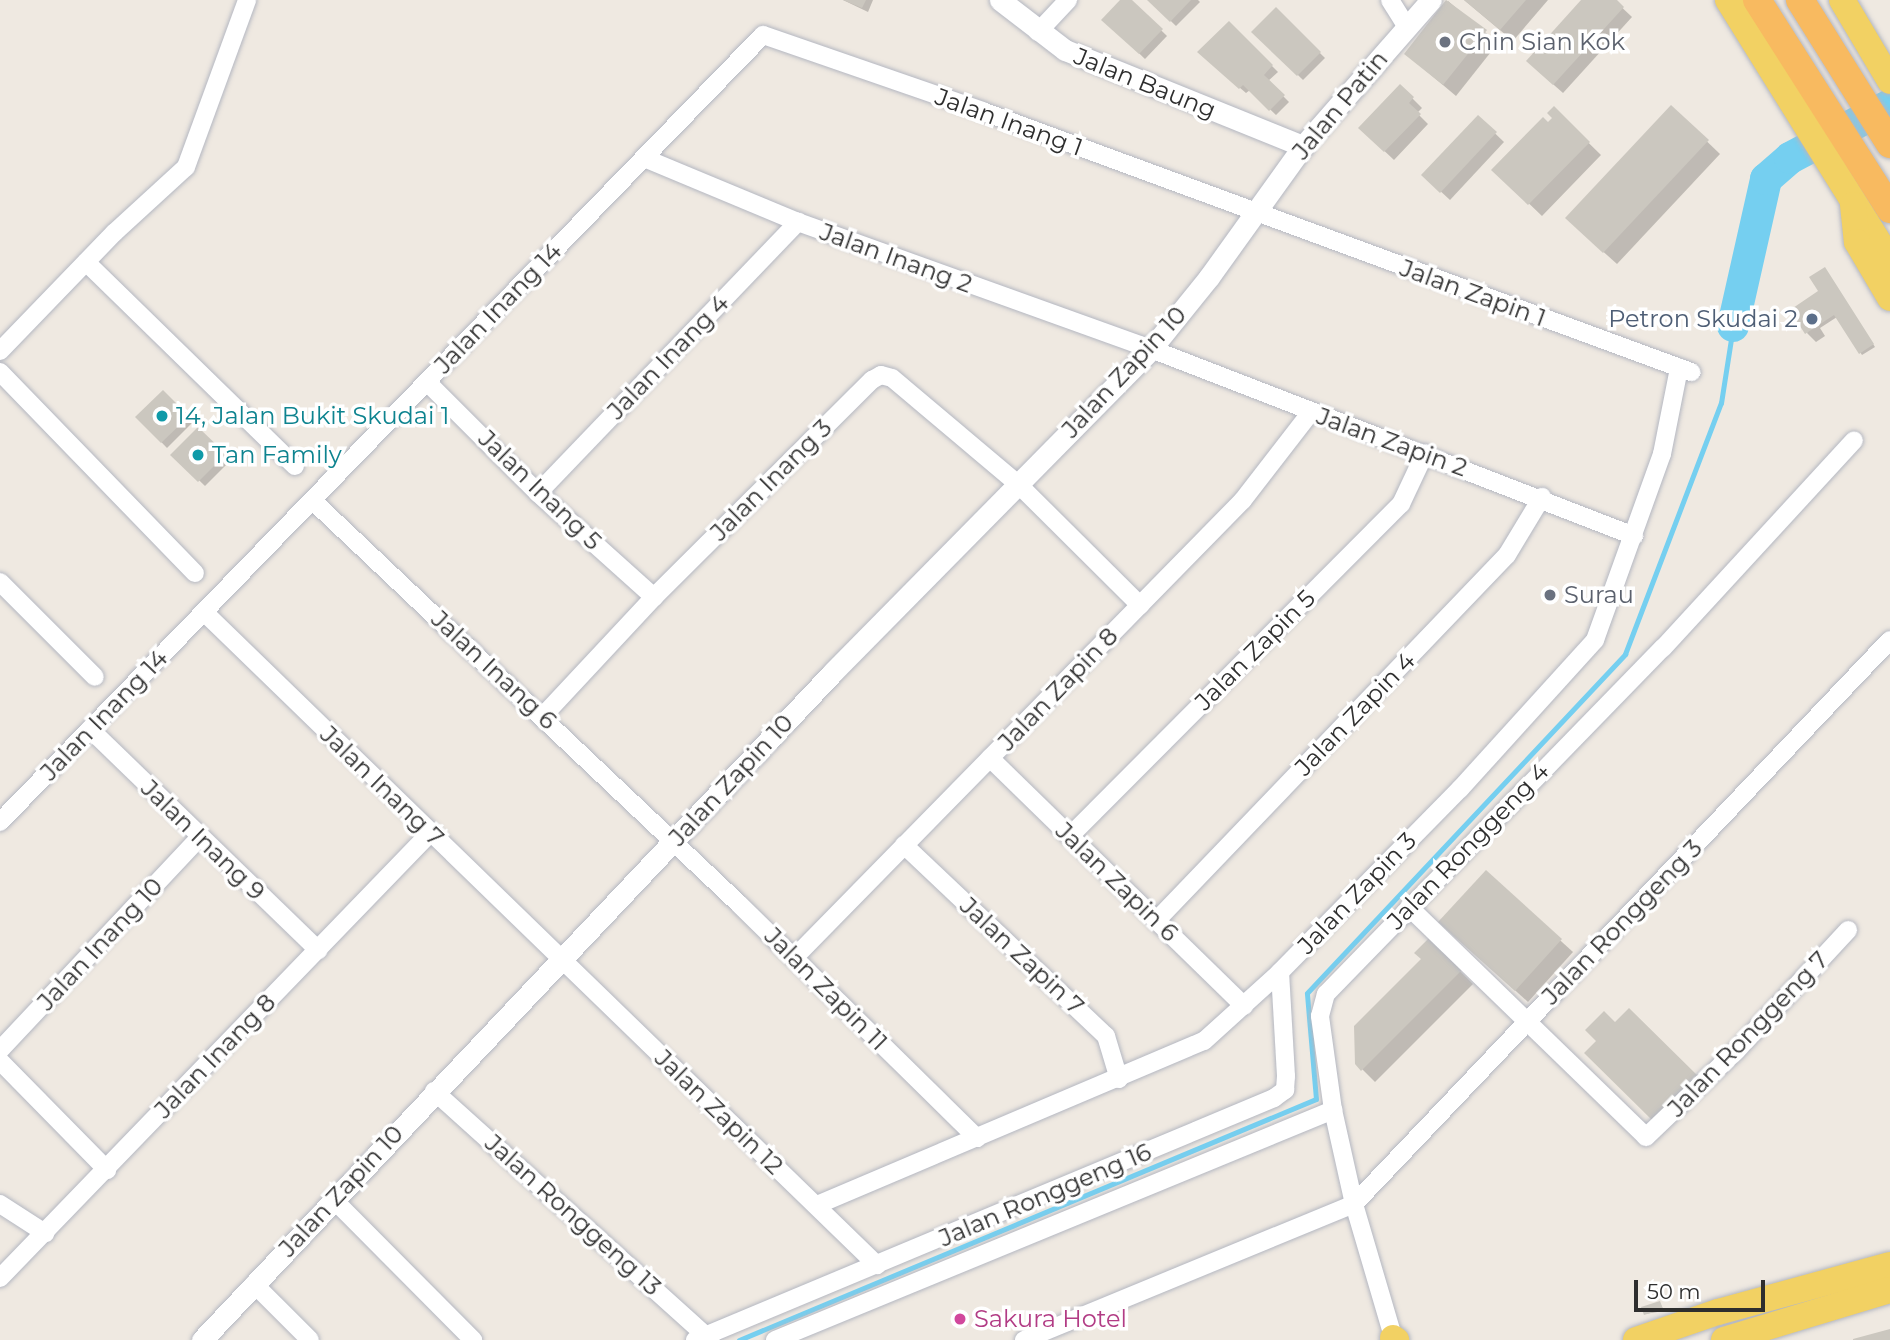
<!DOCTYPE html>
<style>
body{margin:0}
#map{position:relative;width:1890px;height:1340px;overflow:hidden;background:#efe9e1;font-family:Montserrat,sans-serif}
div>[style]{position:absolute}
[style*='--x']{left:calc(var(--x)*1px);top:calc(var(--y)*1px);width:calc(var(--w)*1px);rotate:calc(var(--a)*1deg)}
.shadow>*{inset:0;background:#0003}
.stream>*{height:5px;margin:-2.5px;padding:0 2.5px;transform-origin:2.5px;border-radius:2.5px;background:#75cff0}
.river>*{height:32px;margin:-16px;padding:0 16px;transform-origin:16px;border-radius:16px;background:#75cff0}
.building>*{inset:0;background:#cbc7bf}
.roads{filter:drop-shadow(0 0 2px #b4b7c1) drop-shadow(0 0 2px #b4b7c1)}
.minor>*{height:18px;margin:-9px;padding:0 9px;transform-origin:9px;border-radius:9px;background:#fff}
.tertiary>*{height:21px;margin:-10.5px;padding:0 10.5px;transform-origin:10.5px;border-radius:10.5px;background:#fff}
.primary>*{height:26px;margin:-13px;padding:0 13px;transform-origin:13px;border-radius:13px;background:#f2d163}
.trunk>*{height:28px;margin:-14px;padding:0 14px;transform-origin:14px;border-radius:14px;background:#f8ba60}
.dots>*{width:19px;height:19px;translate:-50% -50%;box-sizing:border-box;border:4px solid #fff;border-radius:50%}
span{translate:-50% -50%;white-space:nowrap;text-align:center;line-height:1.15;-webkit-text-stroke:7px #fff;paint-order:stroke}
.worship-label{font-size:24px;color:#5b616d}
.left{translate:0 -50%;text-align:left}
.street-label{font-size:24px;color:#2e2e2e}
.service-label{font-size:24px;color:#4e5e75}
.right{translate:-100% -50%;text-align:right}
.culture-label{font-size:24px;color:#0d838f}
.hotel-label{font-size:24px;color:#b23c85}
.scale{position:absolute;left:1634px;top:1280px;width:131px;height:32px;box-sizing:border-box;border:4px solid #2e2e2e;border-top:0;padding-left:9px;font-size:21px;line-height:24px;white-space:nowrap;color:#2e2e2e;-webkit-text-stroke:5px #fff;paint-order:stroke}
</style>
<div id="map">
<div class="shadow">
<div style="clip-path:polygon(843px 0,873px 0,868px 12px)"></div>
<div style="clip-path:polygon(1123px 0,1130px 0,1167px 36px,1145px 59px,1104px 20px)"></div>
<div style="clip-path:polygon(1149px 0,1198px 0,1200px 2px,1176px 26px)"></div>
<div style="clip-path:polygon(1464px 0,1548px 0,1513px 41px)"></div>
<div style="clip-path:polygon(1584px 0,1614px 0,1632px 17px,1563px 93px,1537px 70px)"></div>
<div style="clip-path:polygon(1448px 1px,1498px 43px,1456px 96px,1406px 54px)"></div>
<div style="clip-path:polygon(1276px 10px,1325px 58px,1303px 80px,1254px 32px)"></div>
<div style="clip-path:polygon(1229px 23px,1278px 72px,1268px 81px,1289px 102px,1276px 115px,1250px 90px,1246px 93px,1205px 58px)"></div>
<div style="clip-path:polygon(1400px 86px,1422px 108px,1417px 113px,1428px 124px,1394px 160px,1360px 128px)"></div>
<div style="clip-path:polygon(1671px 107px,1720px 154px,1617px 264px,1579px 230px)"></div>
<div style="clip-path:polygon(1554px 109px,1601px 155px,1542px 216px,1494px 170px,1555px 118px)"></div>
<div style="clip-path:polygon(1478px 117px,1504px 142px,1450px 200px,1423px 175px)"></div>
<div style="clip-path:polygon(1827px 272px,1875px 347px,1862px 355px,1837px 317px,1820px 328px,1825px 336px,1816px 342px,1807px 333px)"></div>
<div style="clip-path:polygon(163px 392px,193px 422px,167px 448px,137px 417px)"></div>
<div style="clip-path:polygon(198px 429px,230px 461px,205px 486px,173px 455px)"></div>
<div style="clip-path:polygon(1486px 873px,1573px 952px,1528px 1002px,1453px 934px)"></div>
<div style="clip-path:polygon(1429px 940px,1473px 984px,1375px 1082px,1357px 1064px,1423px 959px)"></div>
<div style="clip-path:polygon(1660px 1303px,1664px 1311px,1645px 1314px)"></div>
</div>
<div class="stream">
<div style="--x:739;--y:1340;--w:625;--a:-22.67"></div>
<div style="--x:1316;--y:1099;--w:106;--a:-94.9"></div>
<div style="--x:1307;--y:993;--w:465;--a:-46.8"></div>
<div style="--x:1625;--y:654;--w:269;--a:-69.1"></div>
<div style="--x:1721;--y:403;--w:78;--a:-81.1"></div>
</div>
<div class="river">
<div style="--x:1733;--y:326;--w:151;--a:-77.3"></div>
<div style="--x:1766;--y:179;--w:32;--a:-41"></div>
<div style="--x:1790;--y:158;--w:113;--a:-27.9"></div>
</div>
<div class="building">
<div style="clip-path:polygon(843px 0,866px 0,862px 8px)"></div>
<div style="clip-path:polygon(1120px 0,1132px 0,1163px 29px,1139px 54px,1101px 20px)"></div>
<div style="clip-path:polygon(1147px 0,1191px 0,1170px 22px)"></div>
<div style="clip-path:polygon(1446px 0,1487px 30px,1443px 85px,1404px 54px)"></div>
<div style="clip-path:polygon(1464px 0,1526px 0,1500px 30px)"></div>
<div style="clip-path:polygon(1581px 0,1617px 0,1624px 7px,1553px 85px,1526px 61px)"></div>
<div style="clip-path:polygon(1276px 7px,1321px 52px,1297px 76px,1251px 32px)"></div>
<div style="clip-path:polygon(1229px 21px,1273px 65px,1264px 75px,1285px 95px,1269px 111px,1243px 85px,1239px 89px,1197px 52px)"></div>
<div style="clip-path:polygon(1400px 84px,1414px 97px,1409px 103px,1421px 114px,1384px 152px,1358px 128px)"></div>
<div style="clip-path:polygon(1671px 105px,1709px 140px,1603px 253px,1565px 218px)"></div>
<div style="clip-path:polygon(1554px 106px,1590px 142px,1528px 205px,1491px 170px,1543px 117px,1548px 122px,1552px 118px,1547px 113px)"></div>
<div style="clip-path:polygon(1478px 115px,1497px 132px,1440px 193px,1421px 175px)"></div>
<div style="clip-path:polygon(1825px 267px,1874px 344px,1859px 354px,1834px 315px,1805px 334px,1790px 310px,1818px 291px,1809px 277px)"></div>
<div style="clip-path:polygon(163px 390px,189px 416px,161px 443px,135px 417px)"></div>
<div style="clip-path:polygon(198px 427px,226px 454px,198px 482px,170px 455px)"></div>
<div style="clip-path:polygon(1486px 870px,1562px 939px,1515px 991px,1438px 922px)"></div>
<div style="clip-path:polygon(1429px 938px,1462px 970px,1361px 1071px,1355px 1064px,1354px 1026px,1421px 959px,1414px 953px)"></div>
<div style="clip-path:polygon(1629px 1008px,1697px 1075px,1652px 1120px,1584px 1053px,1596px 1041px,1585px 1030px,1604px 1011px,1615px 1022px)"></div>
<div style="clip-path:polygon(1660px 1301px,1663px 1309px,1644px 1315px,1641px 1307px)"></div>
<div style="clip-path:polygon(1890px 1329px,1890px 1340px,1853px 1340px,1853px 1339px)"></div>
</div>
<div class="roads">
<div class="minor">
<div style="--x:1390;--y:0;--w:32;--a:58"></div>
<div style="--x:1038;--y:32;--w:44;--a:-46.8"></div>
<div style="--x:644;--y:158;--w:167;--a:22.6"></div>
<div style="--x:798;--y:222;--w:375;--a:19.8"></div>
<div style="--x:1151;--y:349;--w:518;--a:21.16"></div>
<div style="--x:86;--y:262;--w:292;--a:44.3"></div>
<div style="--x:0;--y:351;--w:165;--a:-46"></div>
<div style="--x:115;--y:232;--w:96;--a:-42.5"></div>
<div style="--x:186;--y:167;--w:178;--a:-69.9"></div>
<div style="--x:0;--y:372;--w:280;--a:45.9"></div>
<div style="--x:427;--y:382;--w:157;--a:45"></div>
<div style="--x:538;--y:493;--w:156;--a:41.9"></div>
<div style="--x:538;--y:493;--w:376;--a:-46.2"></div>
<div style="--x:312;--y:500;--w:588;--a:43.41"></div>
<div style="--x:739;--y:904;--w:334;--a:44.5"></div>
<div style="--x:0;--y:582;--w:134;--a:45"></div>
<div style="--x:204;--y:612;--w:938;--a:44.14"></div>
<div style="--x:543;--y:716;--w:163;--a:-47"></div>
<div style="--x:654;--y:597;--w:308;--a:-44.9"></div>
<div style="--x:872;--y:380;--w:10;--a:-29"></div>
<div style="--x:881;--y:375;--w:11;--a:15"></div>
<div style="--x:892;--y:378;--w:165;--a:40.1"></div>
<div style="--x:1018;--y:484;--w:172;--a:44.8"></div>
<div style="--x:90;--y:729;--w:318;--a:44.1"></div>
<div style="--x:990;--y:758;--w:355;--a:44.3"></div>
<div style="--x:0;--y:822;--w:1096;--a:-45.89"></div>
<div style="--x:763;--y:35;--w:232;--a:19.1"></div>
<div style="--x:982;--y:111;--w:756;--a:20.21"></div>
<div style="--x:1070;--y:836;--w:469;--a:-45.1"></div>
<div style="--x:1401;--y:504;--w:56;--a:-64.8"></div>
<div style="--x:904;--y:845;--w:278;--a:43.4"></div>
<div style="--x:1106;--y:1036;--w:45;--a:73.2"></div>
<div style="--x:1409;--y:907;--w:330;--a:44.1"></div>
<div style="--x:1646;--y:1137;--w:124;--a:-43.7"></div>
<div style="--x:1736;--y:1051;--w:165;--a:-47.2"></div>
<div style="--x:1156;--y:921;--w:507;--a:-46.2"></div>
<div style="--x:1507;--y:555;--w:68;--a:-58.9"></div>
<div style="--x:794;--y:958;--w:641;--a:-45.57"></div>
<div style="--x:1243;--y:500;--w:111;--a:-52.3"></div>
<div style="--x:0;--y:1050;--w:292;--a:-46.8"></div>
<div style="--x:0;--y:1061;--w:153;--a:45.5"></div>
<div style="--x:434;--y:1091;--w:372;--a:42"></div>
<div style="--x:333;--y:1199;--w:199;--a:45.2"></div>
<div style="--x:0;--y:1204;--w:54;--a:32.8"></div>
<div style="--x:817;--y:1205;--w:420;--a:-23"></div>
<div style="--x:1204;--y:1041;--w:103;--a:-42.2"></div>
<div style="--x:1280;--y:972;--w:257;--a:-45.5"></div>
<div style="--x:1460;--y:789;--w:201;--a:-47.8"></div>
<div style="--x:1595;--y:640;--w:198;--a:-70.2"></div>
<div style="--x:1662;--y:454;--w:88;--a:-78.8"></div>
<div style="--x:0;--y:1278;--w:619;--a:-45.98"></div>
<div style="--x:254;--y:1284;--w:79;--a:45"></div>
<div style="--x:695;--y:1340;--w:628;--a:-22.68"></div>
<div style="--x:1274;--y:1098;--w:14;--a:-36"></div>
<div style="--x:1285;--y:1090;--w:14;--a:-86"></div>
<div style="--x:1286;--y:1076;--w:104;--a:-93.3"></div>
<div style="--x:775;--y:1340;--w:604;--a:-22.4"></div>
<div style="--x:1024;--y:1340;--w:357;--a:-22.4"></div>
<div style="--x:1354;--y:1204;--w:778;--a:-46.46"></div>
<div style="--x:1394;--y:1340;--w:142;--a:-106.4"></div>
<div style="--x:1354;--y:1204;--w:96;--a:-102.6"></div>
<div style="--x:1333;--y:1110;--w:95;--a:-97.9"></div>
<div style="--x:1320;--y:1016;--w:23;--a:-75"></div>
<div style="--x:1326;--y:994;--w:483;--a:-45.8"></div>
<div style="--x:1663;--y:648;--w:282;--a:-47.4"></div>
</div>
<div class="tertiary">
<div style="--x:1000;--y:0;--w:82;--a:37.6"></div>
<div style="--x:1065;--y:50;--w:257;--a:22"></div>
<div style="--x:202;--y:1340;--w:919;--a:-46.63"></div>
<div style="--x:833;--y:672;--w:453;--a:-45.4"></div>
<div style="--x:1151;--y:349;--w:92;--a:-51.1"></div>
<div style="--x:1209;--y:277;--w:161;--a:-54.3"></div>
<div style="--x:1303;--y:146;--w:194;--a:-48.8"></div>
</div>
<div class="primary">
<div style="--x:1728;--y:0;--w:306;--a:58.1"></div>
<div style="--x:1842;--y:0;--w:94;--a:59.3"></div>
<div style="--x:1853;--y:205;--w:37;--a:84"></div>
<div style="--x:1857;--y:242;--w:65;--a:59.5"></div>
<div style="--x:1393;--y:1338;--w:4;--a:34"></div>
<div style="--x:1636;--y:1340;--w:87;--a:-18.9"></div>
<div style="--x:1718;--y:1312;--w:178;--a:-15.3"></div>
<div style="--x:1724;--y:1340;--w:173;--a:-16.8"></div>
</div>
<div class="trunk">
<div style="--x:1757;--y:0;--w:248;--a:57.5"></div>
<div style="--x:1800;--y:0;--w:170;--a:58"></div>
</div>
</div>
<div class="dots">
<div style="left:1445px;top:42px;background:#6b7280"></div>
<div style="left:1812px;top:319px;background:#5c6f8a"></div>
<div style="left:162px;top:416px;background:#0f9aa8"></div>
<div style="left:198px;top:455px;background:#0f9aa8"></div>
<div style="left:1550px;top:595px;background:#6b7280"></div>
<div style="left:960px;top:1319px;background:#d1479c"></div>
</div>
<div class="worship-label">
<span class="left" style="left:1459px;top:42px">Chin Sian Kok</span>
<span class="left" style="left:1564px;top:595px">Surau</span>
</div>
<div class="street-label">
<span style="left:1145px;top:83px;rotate:22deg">Jalan Baung</span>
<span style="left:1340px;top:105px;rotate:-50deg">Jalan Patin</span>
<span style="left:1009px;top:122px;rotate:20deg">Jalan Inang 1</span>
<span style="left:896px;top:258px;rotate:20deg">Jalan Inang 2</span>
<span style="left:1473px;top:293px;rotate:20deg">Jalan Zapin 1</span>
<span style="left:498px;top:308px;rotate:-46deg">Jalan Inang 14</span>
<span style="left:668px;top:357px;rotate:-46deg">Jalan Inang 4</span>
<span style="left:1124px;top:372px;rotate:-47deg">Jalan Zapin 10</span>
<span style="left:1392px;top:442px;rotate:20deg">Jalan Zapin 2</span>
<span style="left:771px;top:480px;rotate:-45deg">Jalan Inang 3</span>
<span style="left:540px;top:490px;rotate:44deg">Jalan Inang 5</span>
<span style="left:1255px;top:650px;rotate:-45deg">Jalan Zapin 5</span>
<span style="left:494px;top:670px;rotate:43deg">Jalan Inang 6</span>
<span style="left:1058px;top:689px;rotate:-46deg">Jalan Zapin 8</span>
<span style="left:1355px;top:714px;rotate:-46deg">Jalan Zapin 4</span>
<span style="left:104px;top:715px;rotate:-46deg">Jalan Inang 14</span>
<span style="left:731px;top:780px;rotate:-47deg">Jalan Zapin 10</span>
<span style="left:382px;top:786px;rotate:44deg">Jalan Inang 7</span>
<span style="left:203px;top:840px;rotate:44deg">Jalan Inang 9</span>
<span style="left:1468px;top:846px;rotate:-46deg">Jalan Ronggeng 4</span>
<span style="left:1117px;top:882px;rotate:44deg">Jalan Zapin 6</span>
<span style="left:1357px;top:893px;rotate:-46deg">Jalan Zapin 3</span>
<span style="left:1622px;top:922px;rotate:-46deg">Jalan Ronggeng 3</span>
<span style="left:100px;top:944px;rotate:-47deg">Jalan Inang 10</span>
<span style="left:1022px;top:956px;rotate:43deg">Jalan Zapin 7</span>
<span style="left:826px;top:989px;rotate:45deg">Jalan Zapin 11</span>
<span style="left:1748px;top:1034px;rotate:-46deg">Jalan Ronggeng 7</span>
<span style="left:215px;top:1056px;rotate:-46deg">Jalan Inang 8</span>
<span style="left:719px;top:1112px;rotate:44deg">Jalan Zapin 12</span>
<span style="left:341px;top:1191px;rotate:-47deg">Jalan Zapin 10</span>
<span style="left:1045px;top:1195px;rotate:-23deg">Jalan Ronggeng 16</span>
<span style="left:573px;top:1215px;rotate:42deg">Jalan Ronggeng 13</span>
</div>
<div class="service-label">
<span class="right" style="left:1798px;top:319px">Petron Skudai 2</span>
</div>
<div class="culture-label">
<span class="left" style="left:176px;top:416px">14, Jalan Bukit Skudai 1</span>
<span class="left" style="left:212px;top:455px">Tan Family</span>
</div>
<div class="hotel-label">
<span class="left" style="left:974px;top:1319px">Sakura Hotel</span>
</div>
<div class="scale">50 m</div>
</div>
